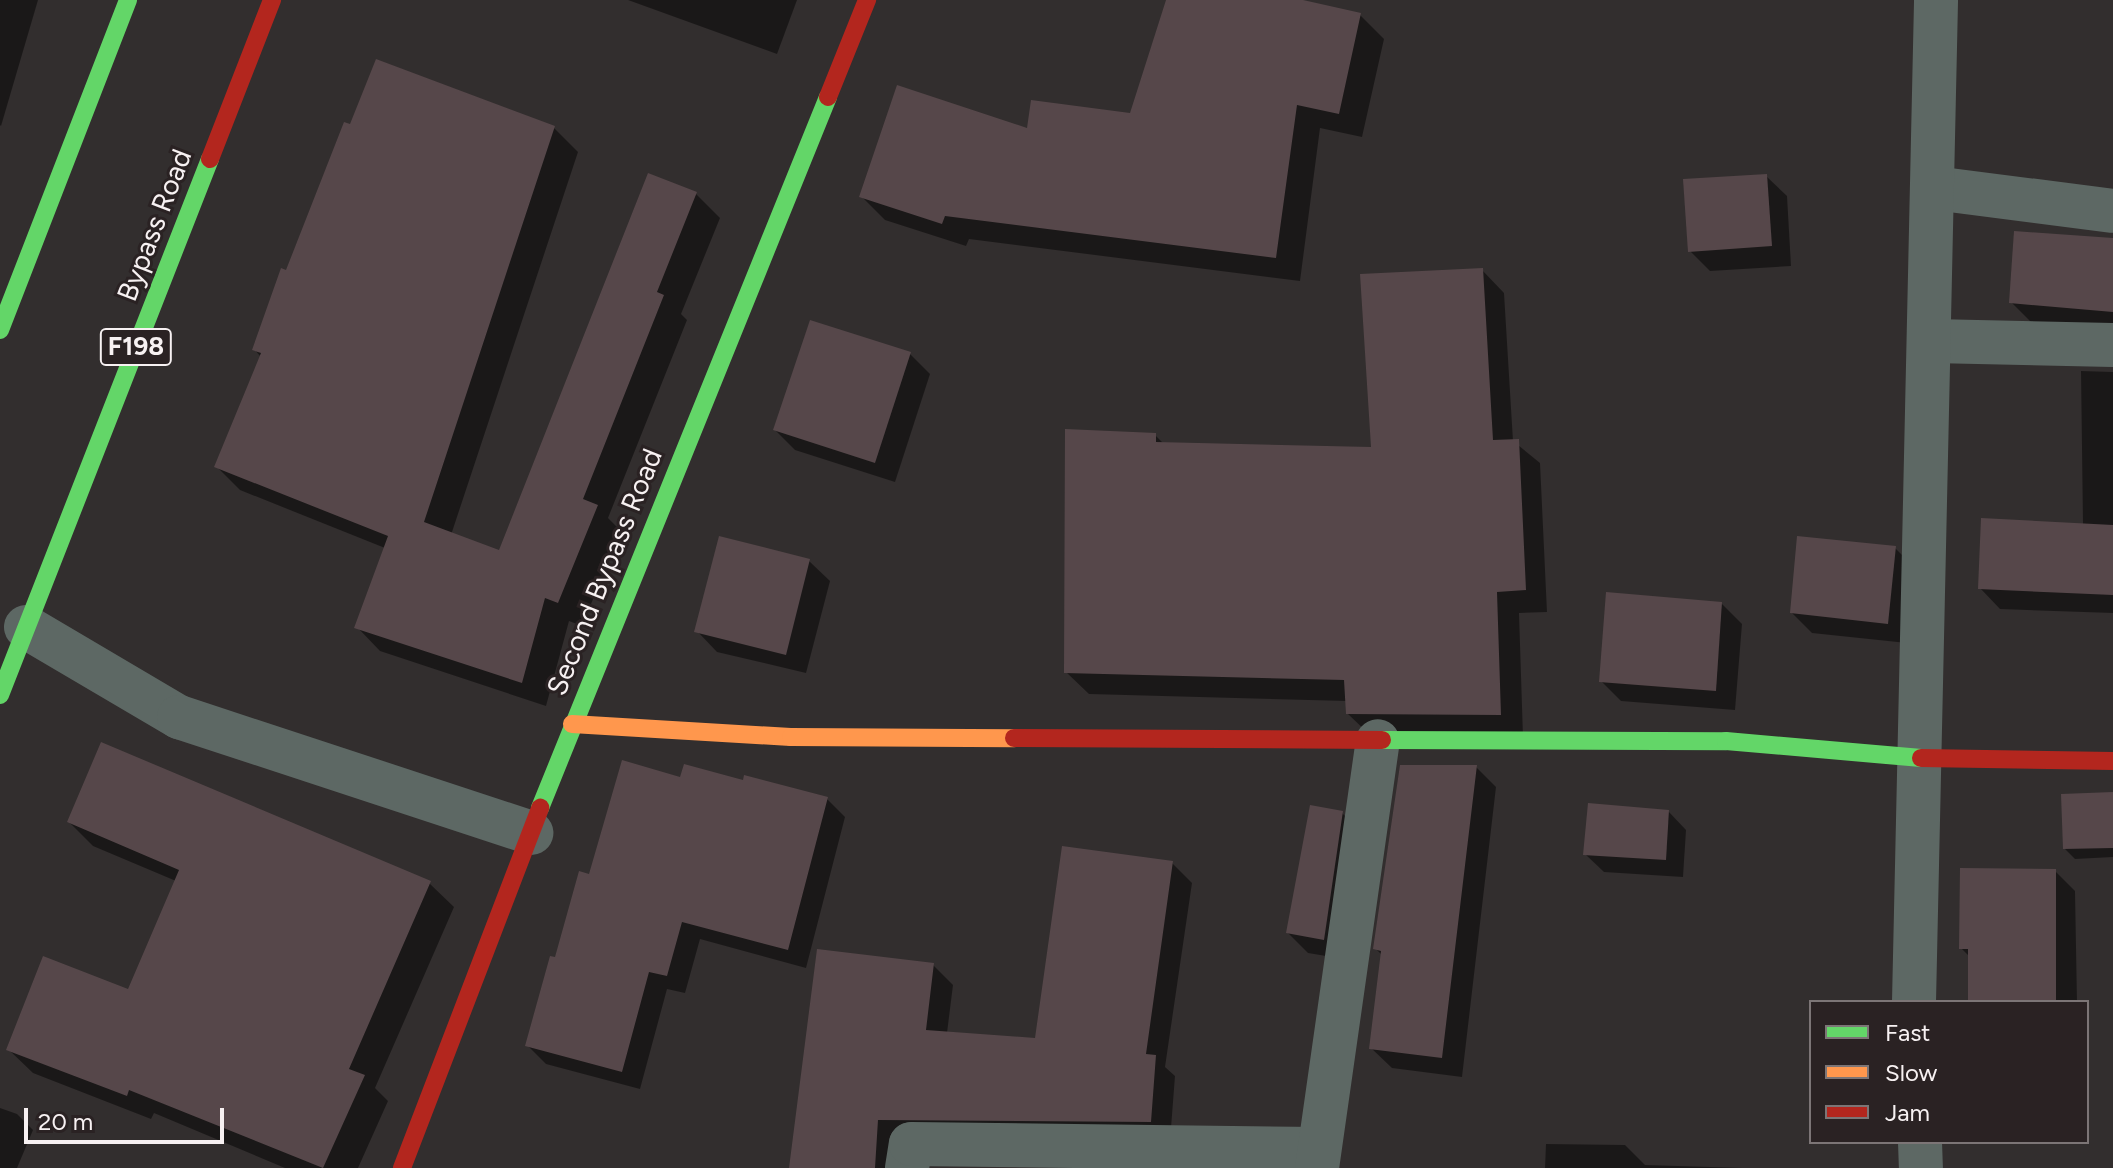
<!DOCTYPE html>
<style>
body{margin:0}
#map{position:relative;width:2113px;height:1168px;overflow:hidden;background:#322e2e;font-family:Figtree,sans-serif}
div>[style]{position:absolute}
[style*='--x']{left:calc(var(--x)*1px);top:calc(var(--y)*1px);width:calc(var(--w)*1px);rotate:calc(var(--a)*1deg)}
.shadow>*{inset:0;background:#0007}
.building>*{inset:0;background:#56474a}
.street>*{height:44px;margin:-22px;padding:0 22px;transform-origin:22px;border-radius:22px;background:#5d6864}
.fast>*{height:18px;margin:-9px;padding:0 9px;transform-origin:9px;border-radius:9px;background:#63d668}
.slow>*{height:18px;margin:-9px;padding:0 9px;transform-origin:9px;border-radius:9px;background:#ff974d}
.jam>*{height:18px;margin:-9px;padding:0 9px;transform-origin:9px;border-radius:9px;background:#b3261e}
span{translate:-50% -50%;white-space:nowrap;text-align:center;line-height:1.15;-webkit-text-stroke:6px #2a2223;paint-order:stroke}
.shield-label span{padding:2px 6px;background:#2a2223;border:2px solid;border-radius:6px;-webkit-text-stroke-width:0}
.shield-label{font-size:26px;color:#f7f1f2;font-weight:700}
.street-label{font-size:28px;color:#f7f1f2}
.legend{position:absolute;left:1809px;top:1000px;width:280px;height:144px;box-sizing:border-box;background:#2a2223;border:2px solid #7c7576;margin:0;padding:10px 14px;list-style:none;font-size:24px;color:#f7f1f2}
.legend li{display:flex;align-items:center;gap:16px;height:40px}
.legend b{width:40px;border:2px solid #7c7576}
.scale{position:absolute;left:24px;top:1108px;width:200px;height:36px;box-sizing:border-box;border:4px solid #f7f1f2;border-top:0;padding-left:10px;font-size:24px;line-height:28px;white-space:nowrap;color:#f7f1f2;-webkit-text-stroke:6px #2a2223;paint-order:stroke}
</style>
<div id="map">
<div class="shadow">
<div style="clip-path:polygon(0 0,38px 0,1px 126px,0 125px)"></div>
<div style="clip-path:polygon(628px 0,797px 0,777px 54px)"></div>
<div style="clip-path:polygon(1168px 0,1293px 0,1360px 15px,1384px 39px,1362px 137px,1320px 128px,1300px 281px,969px 239px,966px 246px,885px 220px,861px 196px,1029px 131px,1131px 115px)"></div>
<div style="clip-path:polygon(554px 128px,578px 152px,451px 535px,501px 552px,696px 194px,720px 218px,681px 314px,687px 320px,608px 518px,621px 531px,582px 626px,569px 621px,546px 706px,380px 651px,357px 627px,385px 548px,240px 490px,217px 467px,261px 357px,254px 349px,288px 272px)"></div>
<div style="clip-path:polygon(1766px 176px,1787px 196px,1791px 266px,1710px 271px,1690px 251px)"></div>
<div style="clip-path:polygon(2113px 240px,2113px 339px,2031px 322px,2011px 302px)"></div>
<div style="clip-path:polygon(1482px 270px,1504px 293px,1513px 441px,1540px 463px,1547px 612px,1519px 613px,1523px 737px,1371px 736px,1348px 714px,1347px 701px,1089px 694px,1066px 672px,1155px 435px,1164px 444px,1373px 449px)"></div>
<div style="clip-path:polygon(910px 354px,930px 374px,895px 482px,795px 450px,775px 430px)"></div>
<div style="clip-path:polygon(2081px 371px,2113px 372px,2113px 613px,2000px 609px,1980px 588px,2083px 525px)"></div>
<div style="clip-path:polygon(1895px 548px,1915px 568px,1907px 643px,1812px 633px,1792px 613px)"></div>
<div style="clip-path:polygon(809px 561px,830px 581px,806px 673px,717px 652px,697px 631px)"></div>
<div style="clip-path:polygon(1722px 604px,1742px 624px,1735px 710px,1621px 701px,1601px 681px)"></div>
<div style="clip-path:polygon(1476px 767px,1496px 787px,1462px 1077px,1392px 1068px,1371px 1048px,1383px 956px,1376px 949px)"></div>
<div style="clip-path:polygon(682px 780px,744px 783px,827px 799px,845px 817px,806px 968px,700px 939px,685px 993px,667px 989px,640px 1089px,546px 1064px,527px 1045px,591px 877px)"></div>
<div style="clip-path:polygon(2113px 794px,2113px 857px,2075px 859px,2065px 849px)"></div>
<div style="clip-path:polygon(1668px 811px,1686px 830px,1683px 877px,1604px 872px,1585px 854px)"></div>
<div style="clip-path:polygon(1342px 813px,1362px 833px,1344px 959px,1308px 953px,1288px 933px)"></div>
<div style="clip-path:polygon(69px 822px,429px 883px,454px 907px,375px 1088px,388px 1101px,358px 1168px,285px 1168px,154px 1113px,151px 1119px,33px 1073px,8px 1049px,129px 991px,176px 881px,93px 846px)"></div>
<div style="clip-path:polygon(1172px 863px,1192px 883px,1165px 1067px,1175px 1076px,1170px 1141px,907px 1168px,790px 1168px,933px 965px,953px 985px,947px 1033px,1036px 1040px)"></div>
<div style="clip-path:polygon(2055px 871px,2075px 891px,2077px 1002px,1970px 1002px,1970px 957px,1961px 948px)"></div>
<div style="clip-path:polygon(0 1108px,17px 1114px,33px 1130px,17px 1168px,0 1168px)"></div>
<div style="clip-path:polygon(1546px 1144px,1625px 1145px,1645px 1165px,1743px 1168px,1545px 1168px)"></div>
</div>
<div class="building">
<div style="clip-path:polygon(1166px 0,1303px 0,1361px 13px,1339px 114px,1297px 105px,1276px 258px,945px 216px,942px 224px,859px 197px,897px 85px,1027px 128px,1031px 100px,1130px 113px)"></div>
<div style="clip-path:polygon(376px 59px,555px 126px,424px 522px,499px 550px,648px 173px,697px 192px,657px 292px,664px 295px,583px 499px,598px 505px,558px 603px,545px 598px,522px 683px,354px 628px,388px 536px,214px 467px,261px 353px,252px 350px,281px 268px,286px 270px,344px 122px,350px 124px)"></div>
<div style="clip-path:polygon(1767px 174px,1772px 246px,1688px 252px,1683px 179px)"></div>
<div style="clip-path:polygon(2014px 231px,2113px 238px,2113px 312px,2009px 303px)"></div>
<div style="clip-path:polygon(1483px 268px,1493px 440px,1519px 439px,1526px 590px,1497px 592px,1501px 715px,1346px 714px,1344px 680px,1064px 673px,1065px 429px,1156px 433px,1156px 442px,1371px 447px,1360px 274px)"></div>
<div style="clip-path:polygon(810px 320px,911px 352px,875px 463px,773px 430px)"></div>
<div style="clip-path:polygon(1981px 518px,2113px 525px,2113px 595px,1978px 589px)"></div>
<div style="clip-path:polygon(719px 536px,810px 559px,786px 655px,694px 632px)"></div>
<div style="clip-path:polygon(1797px 536px,1896px 546px,1888px 624px,1790px 613px)"></div>
<div style="clip-path:polygon(1606px 592px,1722px 602px,1716px 691px,1599px 682px)"></div>
<div style="clip-path:polygon(101px 742px,431px 881px,349px 1069px,365px 1075px,323px 1168px,129px 1090px,127px 1096px,6px 1050px,43px 956px,128px 989px,179px 870px,67px 822px)"></div>
<div style="clip-path:polygon(622px 760px,680px 777px,684px 764px,743px 780px,744px 775px,828px 797px,788px 950px,682px 922px,667px 976px,649px 972px,622px 1072px,525px 1046px,550px 956px,555px 957px,579px 871px,589px 874px)"></div>
<div style="clip-path:polygon(1400px 765px,1477px 765px,1442px 1058px,1369px 1049px,1381px 951px,1373px 949px)"></div>
<div style="clip-path:polygon(2113px 792px,2113px 848px,2063px 849px,2061px 794px)"></div>
<div style="clip-path:polygon(1588px 803px,1669px 810px,1666px 860px,1583px 855px)"></div>
<div style="clip-path:polygon(1310px 805px,1343px 811px,1324px 940px,1286px 933px)"></div>
<div style="clip-path:polygon(1062px 846px,1173px 861px,1146px 1054px,1156px 1055px,1151px 1122px,878px 1120px,875px 1168px,789px 1168px,817px 949px,934px 963px,926px 1030px,1035px 1038px)"></div>
<div style="clip-path:polygon(1960px 868px,2056px 869px,2056px 1002px,1968px 1002px,1968px 949px,1959px 949px)"></div>
</div>
<div class="street">
<div style="--x:1934;--y:188;--w:180;--a:7.3"></div>
<div style="--x:1932;--y:341;--w:181;--a:1.3"></div>
<div style="--x:26;--y:627;--w:178;--a:30.5"></div>
<div style="--x:179;--y:717;--w:371;--a:18.2"></div>
<div style="--x:1914;--y:1002;--w:1002;--a:-88.74"></div>
<div style="--x:1920;--y:1142;--w:26;--a:88"></div>
<div style="--x:907;--y:1168;--w:24;--a:-81"></div>
<div style="--x:911;--y:1144;--w:407;--a:0.7"></div>
<div style="--x:1317;--y:1168;--w:431;--a:-81.9"></div>
</div>
<div class="fast">
<div style="--x:0;--y:330;--w:354;--a:-68.8"></div>
<div style="--x:0;--y:695;--w:576;--a:-68.61"></div>
<div style="--x:1382;--y:740;--w:344;--a:0.2"></div>
<div style="--x:1726;--y:741;--w:196;--a:5"></div>
<div style="--x:540;--y:808;--w:767;--a:-67.95"></div>
</div>
<div class="slow">
<div style="--x:572;--y:724;--w:219;--a:3.4"></div>
<div style="--x:791;--y:737;--w:223;--a:0.3"></div>
</div>
<div class="jam">
<div style="--x:828;--y:97;--w:105;--a:-68.1"></div>
<div style="--x:210;--y:159;--w:171;--a:-68.7"></div>
<div style="--x:1014;--y:738;--w:368;--a:0.3"></div>
<div style="--x:1921;--y:758;--w:192;--a:0.9"></div>
<div style="--x:402;--y:1168;--w:386;--a:-69"></div>
</div>
<div class="shield-label">
<span style="left:136px;top:347px">F198</span>
</div>
<div class="street-label">
<span style="left:154px;top:225px;rotate:-69deg">Bypass Road</span>
<span style="left:604px;top:572px;rotate:-68deg">Second Bypass Road</span>
</div>
<ul class="legend">
<li><b style="height:10px;background:#63d668"></b>Fast</li>
<li><b style="height:10px;background:#ff974d"></b>Slow</li>
<li><b style="height:10px;background:#b3261e"></b>Jam</li>
</ul>
<div class="scale">20 m</div>
</div>
